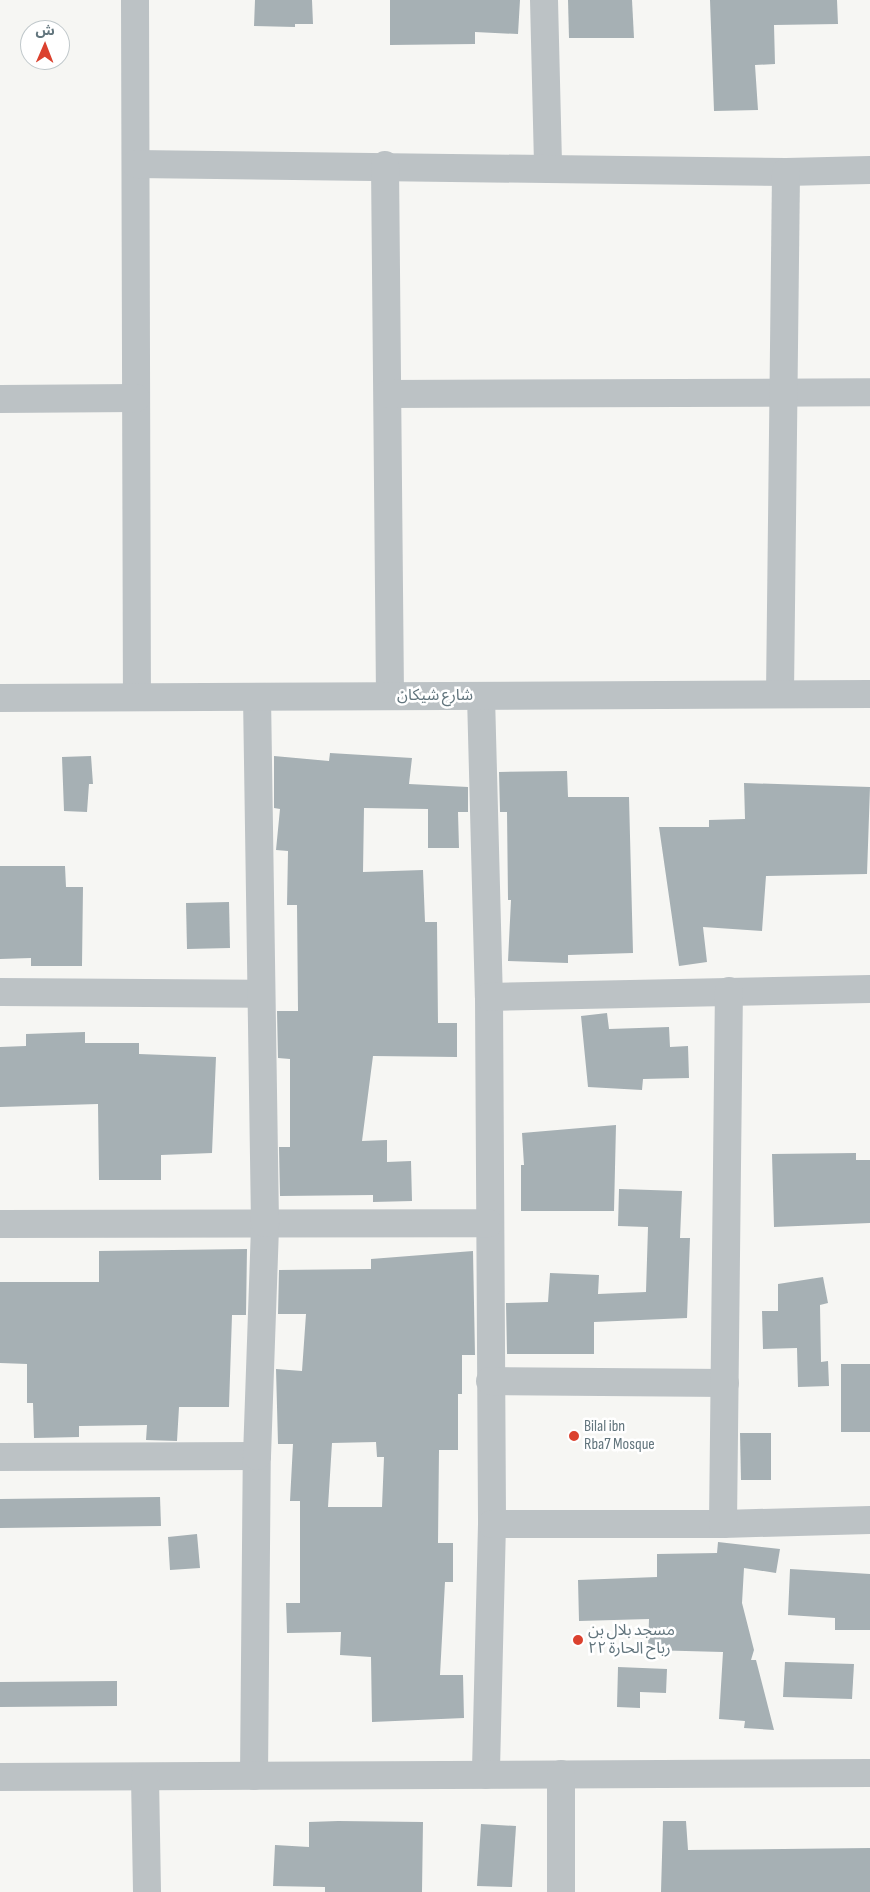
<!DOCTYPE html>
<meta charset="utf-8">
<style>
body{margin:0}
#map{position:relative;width:870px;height:1892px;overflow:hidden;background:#f6f6f3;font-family:"Sofia Sans Condensed","Noto Sans Arabic",sans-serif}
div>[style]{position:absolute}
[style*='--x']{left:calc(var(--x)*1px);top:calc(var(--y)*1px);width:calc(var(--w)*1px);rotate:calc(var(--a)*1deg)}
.building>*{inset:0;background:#a6b0b4}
.minor>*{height:28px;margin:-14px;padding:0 14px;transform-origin:14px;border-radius:14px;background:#bcc2c5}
.tertiary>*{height:28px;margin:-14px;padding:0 14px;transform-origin:14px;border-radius:14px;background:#bcc2c5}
.dots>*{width:14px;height:14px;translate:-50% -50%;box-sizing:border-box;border:2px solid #fff;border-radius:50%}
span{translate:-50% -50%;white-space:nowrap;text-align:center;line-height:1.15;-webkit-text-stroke:5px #fff;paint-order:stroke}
.street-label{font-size:16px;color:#62757d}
.poi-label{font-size:16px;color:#62757d}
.left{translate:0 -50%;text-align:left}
.north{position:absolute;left:20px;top:20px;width:50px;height:50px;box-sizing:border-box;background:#fff;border:1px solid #c0c8cb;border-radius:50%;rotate:1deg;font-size:14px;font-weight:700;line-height:20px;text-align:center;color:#62757d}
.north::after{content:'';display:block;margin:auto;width:18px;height:22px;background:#db412e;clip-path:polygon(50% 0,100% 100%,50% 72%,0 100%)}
</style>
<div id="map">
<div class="building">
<div style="clip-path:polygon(255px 0,312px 0,313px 24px,295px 24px,295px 27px,254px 26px)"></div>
<div style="clip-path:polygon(390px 0,520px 0,518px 34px,475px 32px,475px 44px,390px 45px)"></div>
<div style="clip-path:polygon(568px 0,632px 0,634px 38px,569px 38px)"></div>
<div style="clip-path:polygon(710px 0,837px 0,838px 24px,774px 25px,775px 64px,755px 65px,758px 110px,714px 111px)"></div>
<div style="clip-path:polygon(330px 753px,412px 758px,409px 784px,468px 787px,468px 812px,458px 812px,459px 848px,428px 848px,428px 809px,364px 808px,363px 872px,423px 870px,425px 922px,437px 922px,438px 1023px,457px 1023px,457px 1057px,373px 1056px,362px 1141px,387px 1140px,387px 1162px,411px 1161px,412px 1201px,373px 1202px,373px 1195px,280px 1196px,279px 1147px,290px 1147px,290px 1059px,278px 1058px,277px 1011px,298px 1011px,297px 905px,287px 905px,288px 851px,276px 850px,280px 809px,274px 808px,274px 756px,329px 761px)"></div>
<div style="clip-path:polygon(91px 756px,93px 784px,89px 784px,87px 812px,64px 811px,62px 757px)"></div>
<div style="clip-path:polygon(567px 771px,568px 797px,629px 797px,633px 953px,568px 955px,568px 963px,508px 961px,511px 900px,508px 900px,507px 812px,500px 812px,499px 772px)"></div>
<div style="clip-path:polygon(744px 783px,870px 787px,867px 874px,766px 876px,762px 931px,703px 927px,707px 962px,679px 966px,659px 827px,709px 827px,709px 820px,745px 819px)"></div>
<div style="clip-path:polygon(0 866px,65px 866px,66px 887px,83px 887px,82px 966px,31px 966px,31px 958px,0 959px)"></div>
<div style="clip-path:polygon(229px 902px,230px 948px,187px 949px,186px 903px)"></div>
<div style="clip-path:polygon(607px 1013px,609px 1029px,669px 1027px,670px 1047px,688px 1046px,689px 1078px,643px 1079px,642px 1090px,588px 1087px,581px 1016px)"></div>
<div style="clip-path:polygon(85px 1032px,85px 1043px,139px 1043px,139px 1054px,216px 1057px,212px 1153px,161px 1155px,161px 1180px,99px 1180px,98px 1104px,0 1107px,0 1047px,26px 1046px,26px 1034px)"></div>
<div style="clip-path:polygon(616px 1125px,614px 1211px,521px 1211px,521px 1165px,524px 1165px,522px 1133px)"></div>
<div style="clip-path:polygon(856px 1153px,856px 1160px,870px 1160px,870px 1223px,774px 1227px,772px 1154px)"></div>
<div style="clip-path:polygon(619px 1189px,682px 1191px,680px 1238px,690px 1238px,687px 1318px,594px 1322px,594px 1354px,507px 1354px,506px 1303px,548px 1302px,550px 1273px,599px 1275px,598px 1294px,646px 1292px,648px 1227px,618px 1226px)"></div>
<div style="clip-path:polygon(247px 1249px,246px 1315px,232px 1315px,229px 1407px,179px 1407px,177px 1441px,146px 1440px,147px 1425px,79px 1426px,79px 1437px,34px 1438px,33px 1403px,27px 1403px,27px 1364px,0 1363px,0 1282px,99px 1282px,99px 1251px)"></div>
<div style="clip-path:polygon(evenodd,473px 1251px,475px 1355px,462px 1355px,462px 1394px,458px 1394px,458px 1450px,439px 1450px,438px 1543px,453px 1543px,453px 1582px,445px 1582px,440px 1675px,463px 1675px,464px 1718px,372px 1722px,371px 1657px,340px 1655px,341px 1632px,287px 1633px,286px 1603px,300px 1603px,300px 1501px,290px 1501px,293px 1444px,278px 1444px,276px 1369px,302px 1371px,306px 1314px,278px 1314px,279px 1270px,371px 1269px,371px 1259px,473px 1251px,376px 1442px,377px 1457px,384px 1457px,382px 1507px,328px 1507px,332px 1443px,376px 1442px)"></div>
<div style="clip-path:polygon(823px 1277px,828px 1303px,820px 1305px,821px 1362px,828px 1361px,829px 1386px,798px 1387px,797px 1348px,763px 1349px,762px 1311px,778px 1311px,778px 1284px)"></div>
<div style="clip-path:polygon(841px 1364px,870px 1364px,870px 1432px,841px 1432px)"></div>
<div style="clip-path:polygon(740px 1433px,771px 1433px,771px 1480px,741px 1480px)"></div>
<div style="clip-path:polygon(160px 1497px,161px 1526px,0 1528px,0 1499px)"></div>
<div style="clip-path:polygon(197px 1534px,200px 1568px,170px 1570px,168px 1537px)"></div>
<div style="clip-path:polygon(718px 1542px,780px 1549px,776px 1573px,744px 1568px,742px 1603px,754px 1650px,751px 1660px,756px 1660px,774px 1730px,744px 1728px,745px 1721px,719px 1719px,723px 1652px,648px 1650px,649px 1619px,579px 1621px,578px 1580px,657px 1577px,657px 1554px,717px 1553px)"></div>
<div style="clip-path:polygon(790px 1569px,870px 1574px,870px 1630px,835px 1630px,835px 1618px,788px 1615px)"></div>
<div style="clip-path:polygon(785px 1662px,854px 1664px,852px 1699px,783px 1697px)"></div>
<div style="clip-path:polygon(618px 1667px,667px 1669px,666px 1693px,640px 1692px,640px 1708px,617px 1707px)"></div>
<div style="clip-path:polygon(117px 1681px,117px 1706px,0 1707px,0 1682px)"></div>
<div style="clip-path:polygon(338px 1821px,423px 1822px,422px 1892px,325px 1892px,325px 1887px,273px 1886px,275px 1845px,309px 1847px,309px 1822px)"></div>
<div style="clip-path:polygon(663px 1821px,686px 1821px,688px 1850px,870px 1848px,870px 1892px,661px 1892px)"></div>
<div style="clip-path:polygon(481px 1824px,516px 1826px,512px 1887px,477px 1886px)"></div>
</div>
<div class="minor">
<div style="--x:135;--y:0;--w:697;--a:89.84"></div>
<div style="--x:544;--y:0;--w:168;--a:88.6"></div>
<div style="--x:136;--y:164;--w:650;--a:0.71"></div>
<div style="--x:786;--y:172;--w:84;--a:-1.4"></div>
<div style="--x:385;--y:165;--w:531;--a:89.46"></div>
<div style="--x:388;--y:394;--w:482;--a:-0.2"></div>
<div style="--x:0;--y:399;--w:136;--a:-0.4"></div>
<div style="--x:780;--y:694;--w:522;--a:-89.34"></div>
<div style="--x:481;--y:696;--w:301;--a:88.5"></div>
<div style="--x:489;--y:997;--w:527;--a:89.67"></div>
<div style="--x:492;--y:1524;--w:251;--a:91.4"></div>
<div style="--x:0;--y:992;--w:261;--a:0.4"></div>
<div style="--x:489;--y:997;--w:381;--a:-1.2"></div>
<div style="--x:0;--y:1224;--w:489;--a:-0.1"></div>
<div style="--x:490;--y:1381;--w:235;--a:0.5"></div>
<div style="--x:0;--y:1457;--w:257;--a:-0.2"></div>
<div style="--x:492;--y:1524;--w:231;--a:0"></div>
<div style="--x:723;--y:1524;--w:147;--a:-1.6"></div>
<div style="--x:723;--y:1524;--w:533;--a:-89.36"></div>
<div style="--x:254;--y:1776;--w:320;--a:-89.5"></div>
<div style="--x:257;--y:1456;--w:233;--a:-88"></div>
<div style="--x:265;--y:1223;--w:526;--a:-90.87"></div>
<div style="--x:0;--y:1777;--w:870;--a:-0.26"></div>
<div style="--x:145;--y:1777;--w:115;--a:89"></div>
<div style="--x:561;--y:1892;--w:118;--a:-90"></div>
</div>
<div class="tertiary">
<div style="--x:0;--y:698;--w:870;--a:-0.26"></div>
</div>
<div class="dots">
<div style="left:574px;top:1436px;background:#db412e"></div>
<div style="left:578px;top:1640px;background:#db412e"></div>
</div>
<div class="street-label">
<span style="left:435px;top:696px">شارع شيكان</span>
</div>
<div class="poi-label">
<span class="left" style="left:584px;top:1436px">Bilal ibn<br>Rba7 Mosque</span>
<span class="left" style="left:588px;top:1640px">مسجد بلال بن<br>رباح الحارة ٢٢</span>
</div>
<div class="north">ش</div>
</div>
